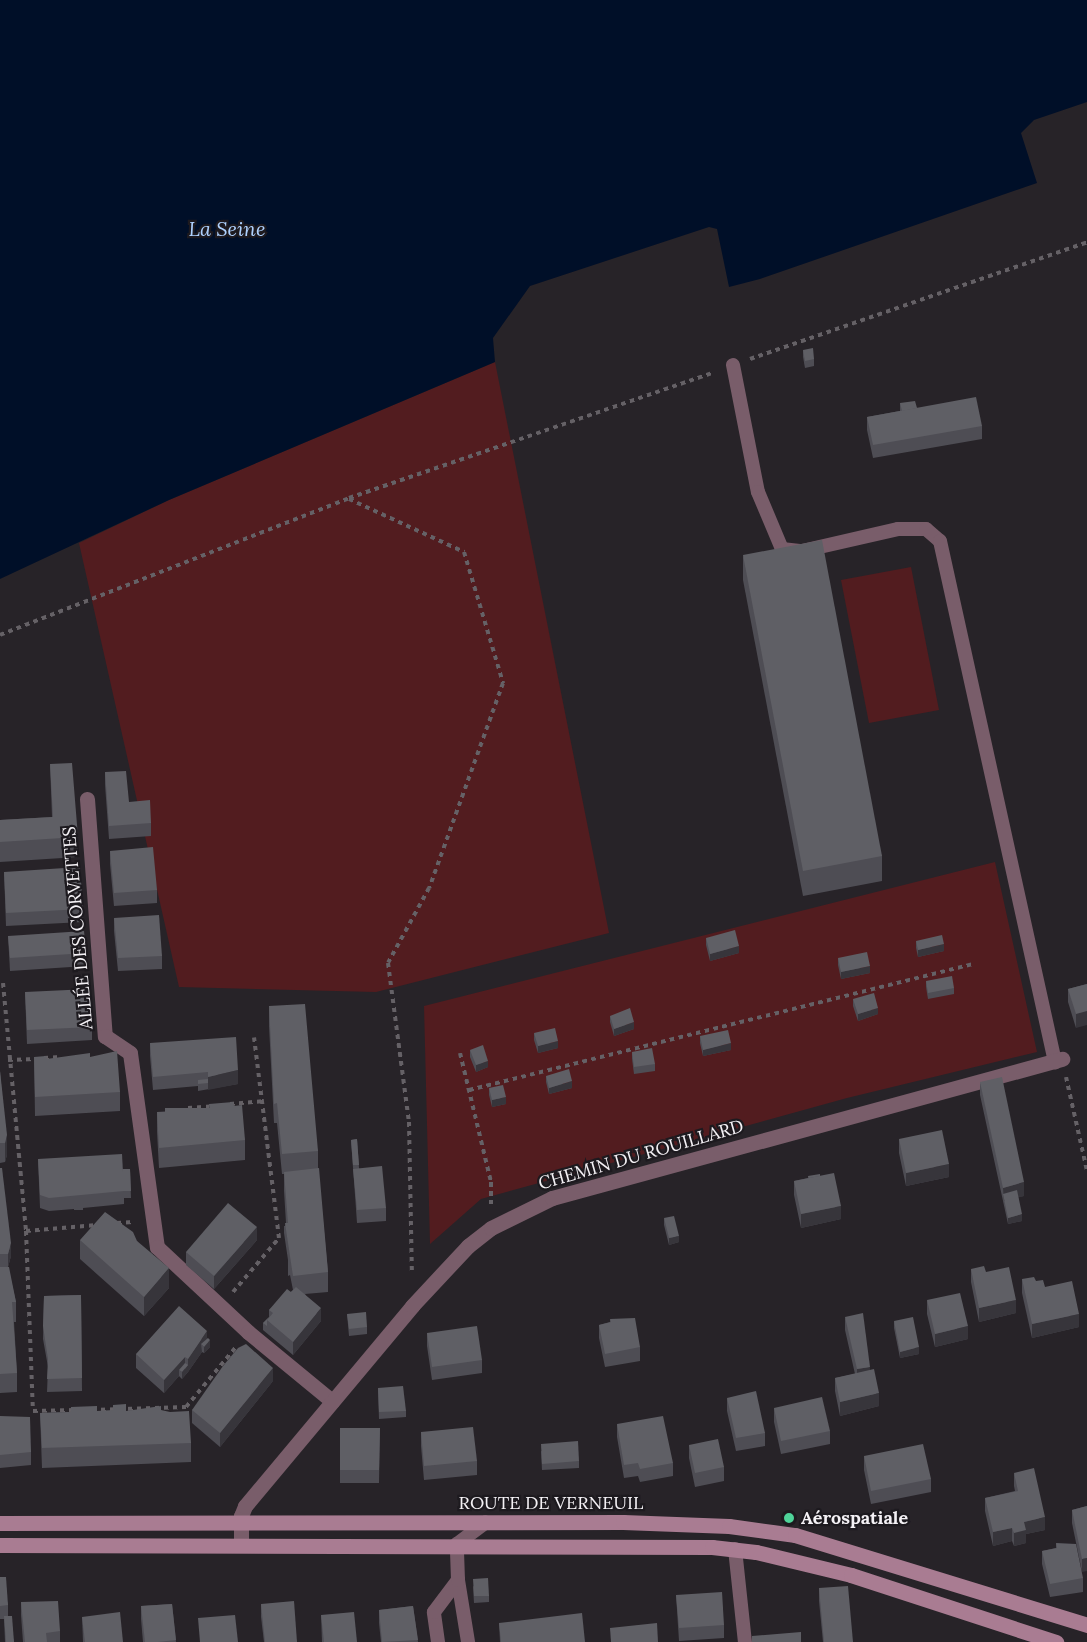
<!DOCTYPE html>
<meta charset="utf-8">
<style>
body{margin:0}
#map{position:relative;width:1087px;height:1642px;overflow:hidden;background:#272328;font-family:Lora,serif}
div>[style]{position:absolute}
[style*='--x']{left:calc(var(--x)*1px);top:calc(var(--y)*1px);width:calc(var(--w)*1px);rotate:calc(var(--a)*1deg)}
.green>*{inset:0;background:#521c1f}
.water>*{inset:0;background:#000f28}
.path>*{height:4px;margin-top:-2px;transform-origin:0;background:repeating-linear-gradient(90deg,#656166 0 4.5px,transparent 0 9px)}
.lane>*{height:14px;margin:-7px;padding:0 7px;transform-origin:7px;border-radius:7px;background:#795d6a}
.street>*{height:15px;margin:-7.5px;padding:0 7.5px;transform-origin:7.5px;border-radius:7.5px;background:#795d6a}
.secondary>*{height:15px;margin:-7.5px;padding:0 7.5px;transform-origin:7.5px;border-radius:7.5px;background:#a97c92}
.wall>*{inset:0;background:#4e4d54}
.shaded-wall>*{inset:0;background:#37353b}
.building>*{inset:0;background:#5f5f65}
.dots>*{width:16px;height:16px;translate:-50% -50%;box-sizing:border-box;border:3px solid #1d1a1f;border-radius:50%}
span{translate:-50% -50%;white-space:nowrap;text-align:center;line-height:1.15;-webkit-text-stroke:4.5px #1d1a1f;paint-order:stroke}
.street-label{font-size:18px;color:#f4f1f5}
.poi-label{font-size:18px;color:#f4f1f5;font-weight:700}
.left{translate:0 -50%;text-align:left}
.water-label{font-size:20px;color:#aed1fe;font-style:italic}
</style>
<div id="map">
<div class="green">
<div style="clip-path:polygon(495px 362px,609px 933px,376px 992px,179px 987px,79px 543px,169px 500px)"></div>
<div style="clip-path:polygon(911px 567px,939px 710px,869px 723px,841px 580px)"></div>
<div style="clip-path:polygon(995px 862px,1037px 1052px,847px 1098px,481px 1199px,430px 1244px,424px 1006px)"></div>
</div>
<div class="water">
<div style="clip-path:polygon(0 0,1087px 0,1087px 102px,1034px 120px,1021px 133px,1037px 183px,760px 279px,729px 287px,717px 229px,709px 227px,530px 286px,493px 338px,495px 362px,169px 500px,0 579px)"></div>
</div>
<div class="path">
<div style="--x:750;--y:359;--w:357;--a:-19.1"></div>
<div style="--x:349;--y:499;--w:127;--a:24.7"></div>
<div style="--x:464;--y:552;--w:137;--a:73.4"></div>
<div style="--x:503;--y:683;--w:218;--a:109.8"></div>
<div style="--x:429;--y:888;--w:85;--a:118.7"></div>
<div style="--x:388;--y:963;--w:160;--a:82.5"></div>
<div style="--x:409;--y:1122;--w:153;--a:88.9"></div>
<div style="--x:0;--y:635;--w:375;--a:-21.4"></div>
<div style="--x:349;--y:498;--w:386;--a:-19"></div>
<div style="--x:3;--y:983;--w:249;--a:84.7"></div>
<div style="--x:26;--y:1231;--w:180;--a:87.8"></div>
<div style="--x:33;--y:1411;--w:43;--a:-1.3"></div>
<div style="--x:460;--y:1053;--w:133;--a:76.5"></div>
<div style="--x:491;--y:1182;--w:24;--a:90"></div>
<div style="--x:44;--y:1058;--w:16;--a:-4"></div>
<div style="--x:8;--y:1060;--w:28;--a:-2"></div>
<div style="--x:1066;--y:1077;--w:96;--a:77.4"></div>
<div style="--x:469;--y:1090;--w:520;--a:-14.04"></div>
<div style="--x:230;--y:1104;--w:32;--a:-5"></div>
<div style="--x:188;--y:1108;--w:26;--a:-4"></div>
<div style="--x:117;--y:1223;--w:16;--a:-4"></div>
<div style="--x:26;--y:1231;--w:71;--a:-4.8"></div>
<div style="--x:233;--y:1292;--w:71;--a:-49.6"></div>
<div style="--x:279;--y:1238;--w:202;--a:-97.1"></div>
<div style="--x:92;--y:1410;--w:94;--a:-1.8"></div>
<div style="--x:186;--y:1407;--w:78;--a:-50.2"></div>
</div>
<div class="lane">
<div style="--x:733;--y:365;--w:129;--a:78.9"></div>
<div style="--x:758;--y:492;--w:62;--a:67.2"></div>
<div style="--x:782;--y:549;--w:20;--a:6"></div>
<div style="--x:802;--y:551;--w:98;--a:-12.9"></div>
<div style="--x:898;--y:529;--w:28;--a:0"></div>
<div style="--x:926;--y:529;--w:18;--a:41"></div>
<div style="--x:940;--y:541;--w:534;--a:77.55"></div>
<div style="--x:735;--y:1549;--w:94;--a:83.9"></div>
<div style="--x:458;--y:1580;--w:63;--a:80.8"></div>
<div style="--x:438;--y:1642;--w:30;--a:-98"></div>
<div style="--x:434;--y:1612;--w:40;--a:-53"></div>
<div style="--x:458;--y:1580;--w:36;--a:-92"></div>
<div style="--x:457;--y:1544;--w:36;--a:-37"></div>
</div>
<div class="street">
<div style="--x:87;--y:799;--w:238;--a:85.7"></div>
<div style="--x:105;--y:1036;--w:30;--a:34"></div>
<div style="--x:130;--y:1053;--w:196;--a:82.1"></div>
<div style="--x:157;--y:1247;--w:125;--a:43"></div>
<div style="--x:248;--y:1332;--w:109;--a:39.4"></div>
<div style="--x:241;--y:1545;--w:29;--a:-90"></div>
<div style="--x:241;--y:1516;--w:11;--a:-68"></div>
<div style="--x:245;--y:1506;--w:261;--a:-50.1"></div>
<div style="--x:412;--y:1306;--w:82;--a:-47"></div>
<div style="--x:468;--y:1246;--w:29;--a:-38"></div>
<div style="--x:491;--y:1228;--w:68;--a:-26.2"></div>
<div style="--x:552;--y:1198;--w:529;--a:-15.25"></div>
</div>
<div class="secondary">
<div style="--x:0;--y:1523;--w:623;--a:-0.09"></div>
<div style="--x:623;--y:1522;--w:106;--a:2.2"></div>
<div style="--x:729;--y:1526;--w:67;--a:7.8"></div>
<div style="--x:795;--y:1535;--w:306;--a:17.1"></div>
<div style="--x:0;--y:1545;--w:712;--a:0.16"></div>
<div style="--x:712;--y:1547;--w:44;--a:6.5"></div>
<div style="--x:756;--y:1552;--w:98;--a:13.6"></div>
<div style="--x:851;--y:1575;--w:216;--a:18.1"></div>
</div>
<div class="wall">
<div style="clip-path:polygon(803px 350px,814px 359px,814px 366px,805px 368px,803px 357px)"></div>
<div style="clip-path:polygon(900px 403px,982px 426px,982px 439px,873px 458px,867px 430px,867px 417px,900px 411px)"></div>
<div style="clip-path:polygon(743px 555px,882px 856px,882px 881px,803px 896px,743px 580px)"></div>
<div style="clip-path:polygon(50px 764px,78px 837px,78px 857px,0 862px,0 820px,52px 817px)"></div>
<div style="clip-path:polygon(105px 772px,129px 802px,151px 823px,151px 836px,109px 839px,105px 785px)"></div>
<div style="clip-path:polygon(110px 851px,157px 890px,157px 903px,114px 906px,110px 864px)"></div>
<div style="clip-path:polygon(4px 872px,83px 909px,83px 922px,6px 926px)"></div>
<div style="clip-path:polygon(114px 918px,162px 956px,162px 969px,118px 971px,114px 931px)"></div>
<div style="clip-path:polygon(8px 936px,86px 953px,86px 966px,10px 971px)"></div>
<div style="clip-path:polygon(706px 938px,739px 953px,710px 961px,706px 945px)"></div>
<div style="clip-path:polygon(916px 941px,944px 951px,918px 957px,916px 948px)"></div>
<div style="clip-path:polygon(838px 958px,870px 973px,841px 979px,838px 965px)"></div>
<div style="clip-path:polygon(926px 981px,954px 988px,954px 994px,928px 999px,926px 987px)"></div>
<div style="clip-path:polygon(1087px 984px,1076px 1028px,1068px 1002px,1068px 989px)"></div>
<div style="clip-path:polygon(25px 992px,92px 1027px,92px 1040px,27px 1044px)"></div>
<div style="clip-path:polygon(853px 999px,878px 1014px,858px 1021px,853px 1006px)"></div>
<div style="clip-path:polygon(269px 1006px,318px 1151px,318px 1169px,328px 1272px,328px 1292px,305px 1294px,321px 1321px,293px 1355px,263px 1330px,263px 1323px,269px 1317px,269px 1310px,293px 1290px,290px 1275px,288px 1276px,288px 1260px,284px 1233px,284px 1226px,285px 1226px,286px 1223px,284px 1191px,284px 1174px,282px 1174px,277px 1123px,274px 1123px,269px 1026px)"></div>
<div style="clip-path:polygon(610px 1016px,634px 1029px,614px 1036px,610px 1022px)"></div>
<div style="clip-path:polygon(534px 1033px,558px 1048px,538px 1053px,534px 1040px)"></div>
<div style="clip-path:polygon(700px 1036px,731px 1050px,703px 1056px,700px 1043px)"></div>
<div style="clip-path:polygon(150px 1043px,238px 1084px,198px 1091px,198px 1086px,153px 1090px,150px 1056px)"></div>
<div style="clip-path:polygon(470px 1050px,488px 1067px,476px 1072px,470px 1057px)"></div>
<div style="clip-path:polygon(632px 1052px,655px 1064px,655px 1071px,634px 1074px,632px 1059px)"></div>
<div style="clip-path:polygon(34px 1057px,47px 1059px,90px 1057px,120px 1092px,120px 1111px,35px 1116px)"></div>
<div style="clip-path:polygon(0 1071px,7px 1155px,5px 1162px,0 1163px)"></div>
<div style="clip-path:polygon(546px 1076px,572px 1088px,549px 1094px,546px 1082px)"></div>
<div style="clip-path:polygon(980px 1082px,1024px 1196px,1018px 1197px,1022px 1221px,1008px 1224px,980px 1095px)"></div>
<div style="clip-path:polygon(489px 1088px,506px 1104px,492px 1107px,489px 1095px)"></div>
<div style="clip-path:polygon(209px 1104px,234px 1106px,245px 1140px,245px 1160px,159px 1168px,157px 1132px,157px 1112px,209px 1108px)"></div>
<div style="clip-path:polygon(357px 1139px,359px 1168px,386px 1208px,386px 1221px,357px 1223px,351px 1140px)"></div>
<div style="clip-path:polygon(899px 1139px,949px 1177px,906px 1186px,899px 1153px)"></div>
<div style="clip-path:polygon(38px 1159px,123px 1169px,130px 1169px,131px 1198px,124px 1198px,124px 1204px,83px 1208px,83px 1210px,74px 1210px,74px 1209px,49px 1211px,40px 1208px)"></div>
<div style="clip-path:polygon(0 1168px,11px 1256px,8px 1267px,16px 1302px,16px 1322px,14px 1322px,17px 1373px,17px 1392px,0 1393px)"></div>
<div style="clip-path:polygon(808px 1176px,820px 1176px,841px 1219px,801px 1228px,794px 1195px,794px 1181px,808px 1178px)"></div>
<div style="clip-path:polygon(664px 1218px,679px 1242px,669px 1245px,664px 1225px)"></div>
<div style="clip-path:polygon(80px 1240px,137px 1241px,169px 1288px,144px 1316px,80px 1259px)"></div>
<div style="clip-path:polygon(257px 1240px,214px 1289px,186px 1265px,186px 1252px)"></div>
<div style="clip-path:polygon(971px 1269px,985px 1272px,1016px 1313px,979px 1322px,971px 1282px)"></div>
<div style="clip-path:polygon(1022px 1279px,1036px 1281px,1045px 1287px,1079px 1327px,1032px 1338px,1022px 1293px)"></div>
<div style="clip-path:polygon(81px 1295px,82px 1391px,47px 1392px,48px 1367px,43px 1339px,44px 1296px)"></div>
<div style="clip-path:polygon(927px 1300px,968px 1339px,935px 1347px,927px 1314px)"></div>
<div style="clip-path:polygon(347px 1314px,367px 1327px,367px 1334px,349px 1336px)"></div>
<div style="clip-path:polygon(845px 1317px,870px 1370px,879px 1406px,840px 1416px,835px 1391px,835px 1378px,855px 1374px,845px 1330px)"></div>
<div style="clip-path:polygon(610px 1319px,640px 1347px,640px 1361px,605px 1367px,599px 1338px,599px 1325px,610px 1322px)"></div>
<div style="clip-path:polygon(894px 1321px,919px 1354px,900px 1358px,894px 1328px)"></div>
<div style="clip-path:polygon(427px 1333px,482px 1360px,482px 1373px,432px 1380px,427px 1346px)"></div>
<div style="clip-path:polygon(207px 1338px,210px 1347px,204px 1353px,202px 1352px,188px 1372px,182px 1379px,179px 1376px,164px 1393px,136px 1368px,136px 1354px)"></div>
<div style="clip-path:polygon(273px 1381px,220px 1447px,192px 1423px,192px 1410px)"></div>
<div style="clip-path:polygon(378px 1388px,406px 1411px,406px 1417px,379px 1419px)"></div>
<div style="clip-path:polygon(727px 1398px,765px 1433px,765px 1446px,736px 1451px,727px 1411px)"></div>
<div style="clip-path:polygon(774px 1408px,830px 1431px,830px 1444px,781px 1454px,774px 1422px)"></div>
<div style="clip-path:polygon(161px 1410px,191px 1443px,191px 1462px,42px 1468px,40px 1413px,97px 1411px,126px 1411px)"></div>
<div style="clip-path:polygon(0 1416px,31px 1452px,31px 1465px,0 1468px)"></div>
<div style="clip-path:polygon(617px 1424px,673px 1463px,673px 1476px,640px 1482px,638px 1476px,624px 1478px,617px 1437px)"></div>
<div style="clip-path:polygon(340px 1428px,380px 1428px,379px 1483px,340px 1483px)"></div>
<div style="clip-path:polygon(421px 1432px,477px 1461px,477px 1475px,424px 1480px,421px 1446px)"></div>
<div style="clip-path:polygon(689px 1445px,724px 1467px,724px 1481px,695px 1487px,689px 1458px)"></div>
<div style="clip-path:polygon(541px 1451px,579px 1461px,579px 1468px,542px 1470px)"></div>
<div style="clip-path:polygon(864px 1456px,931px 1479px,931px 1492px,871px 1504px,864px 1470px)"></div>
<div style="clip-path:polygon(1014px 1473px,1045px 1530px,1026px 1534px,1026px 1543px,1014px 1546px,1012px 1541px,993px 1546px,985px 1511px,985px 1498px,1015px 1491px,1014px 1486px)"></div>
<div style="clip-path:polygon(1087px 1506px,1082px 1572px,1072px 1523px,1072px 1510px)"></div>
<div style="clip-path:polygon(1056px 1543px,1083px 1578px,1083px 1592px,1050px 1597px,1042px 1564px,1042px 1551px,1056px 1548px)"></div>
<div style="clip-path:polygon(0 1577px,8px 1605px,8px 1616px,14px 1642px,5px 1642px,4px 1619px,0 1619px)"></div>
<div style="clip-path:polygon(473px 1586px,489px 1596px,489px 1602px,474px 1603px)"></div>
<div style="clip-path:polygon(819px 1588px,853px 1642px,823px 1642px,819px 1601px)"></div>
<div style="clip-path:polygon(676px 1595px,724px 1625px,724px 1638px,679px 1641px)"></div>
<div style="clip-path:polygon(21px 1602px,60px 1631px,60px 1642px,23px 1642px,21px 1615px)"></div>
<div style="clip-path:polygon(172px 1604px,176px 1642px,143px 1642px,141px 1619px,141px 1606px)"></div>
<div style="clip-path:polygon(261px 1604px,297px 1642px,264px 1642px,261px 1617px)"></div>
<div style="clip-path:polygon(413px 1606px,418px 1642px,381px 1642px,379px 1623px,379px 1610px)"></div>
<div style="clip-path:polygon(321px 1615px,357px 1642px,322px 1642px)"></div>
<div style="clip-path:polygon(82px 1617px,123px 1642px,83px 1642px)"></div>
<div style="clip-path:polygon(499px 1623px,585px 1642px,500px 1642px)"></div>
</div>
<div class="shaded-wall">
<div style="clip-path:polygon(944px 944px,944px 951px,918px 957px,918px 950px)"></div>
<div style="clip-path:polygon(739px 946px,739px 953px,710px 961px,710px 954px)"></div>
<div style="clip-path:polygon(870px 966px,870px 973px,841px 979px,841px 972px)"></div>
<div style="clip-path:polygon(1087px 1003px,1087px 1025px,1076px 1028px,1076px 1014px)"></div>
<div style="clip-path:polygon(878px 1008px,878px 1014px,858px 1021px,858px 1014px)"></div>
<div style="clip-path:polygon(634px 1022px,634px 1029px,614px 1036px,614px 1029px)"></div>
<div style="clip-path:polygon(558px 1041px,558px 1048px,538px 1053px,538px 1046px)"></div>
<div style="clip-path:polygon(731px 1043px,731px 1050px,703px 1056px,703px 1050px)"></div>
<div style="clip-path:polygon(488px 1061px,488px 1067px,476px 1072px,476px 1065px)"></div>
<div style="clip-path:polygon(238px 1070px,238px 1084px,208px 1090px,208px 1077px)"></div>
<div style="clip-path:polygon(572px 1081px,572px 1088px,549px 1094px,549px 1088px)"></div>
<div style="clip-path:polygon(506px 1097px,506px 1104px,492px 1107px,492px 1100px)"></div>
<div style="clip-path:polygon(7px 1135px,7px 1155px,5px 1162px,5px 1143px)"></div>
<div style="clip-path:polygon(949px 1164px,949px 1177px,906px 1186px,906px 1173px)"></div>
<div style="clip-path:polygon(1024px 1182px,1024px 1196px,1004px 1201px,1003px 1188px)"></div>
<div style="clip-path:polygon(841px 1206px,841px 1219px,801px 1228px,801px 1214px)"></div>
<div style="clip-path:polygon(1022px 1214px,1022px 1221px,1008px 1224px,1008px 1218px)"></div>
<div style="clip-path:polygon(257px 1227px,257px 1240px,214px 1289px,214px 1276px)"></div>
<div style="clip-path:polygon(679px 1236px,679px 1242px,669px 1245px,669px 1238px)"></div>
<div style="clip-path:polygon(11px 1243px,11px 1256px,8px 1267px,8px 1254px)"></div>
<div style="clip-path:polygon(169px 1268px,169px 1288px,144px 1316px,144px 1297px)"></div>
<div style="clip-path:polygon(1016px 1300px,1016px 1313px,979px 1322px,979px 1308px)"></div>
<div style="clip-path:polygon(321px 1308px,321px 1321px,293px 1355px,293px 1342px)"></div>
<div style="clip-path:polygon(1079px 1314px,1079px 1327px,1032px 1338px,1032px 1324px)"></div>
<div style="clip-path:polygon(968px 1326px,968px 1339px,935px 1347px,935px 1334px)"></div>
<div style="clip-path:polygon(207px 1331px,207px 1343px,210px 1340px,210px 1347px,204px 1353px,204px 1347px,201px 1344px,202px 1352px,188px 1372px,188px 1359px)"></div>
<div style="clip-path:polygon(919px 1347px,919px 1354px,900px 1358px,900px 1352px)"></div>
<div style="clip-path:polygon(185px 1357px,185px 1369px,188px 1365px,188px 1372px,182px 1379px,182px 1372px,179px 1370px,179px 1376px,164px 1393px,164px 1380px)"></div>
<div style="clip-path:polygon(870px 1367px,870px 1380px,857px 1383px,857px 1369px)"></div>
<div style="clip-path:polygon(273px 1368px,273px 1381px,220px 1447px,220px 1433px)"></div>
<div style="clip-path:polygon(879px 1393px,879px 1406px,840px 1416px,840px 1402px)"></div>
<div style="clip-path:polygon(1045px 1517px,1045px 1530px,1026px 1534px,1026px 1543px,1014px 1546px,1014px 1533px,1024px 1522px)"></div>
<div style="clip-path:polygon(1012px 1528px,1012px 1541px,993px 1546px,993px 1532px)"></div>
<div style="clip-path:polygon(1087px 1558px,1087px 1571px,1082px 1572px,1082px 1559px)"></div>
</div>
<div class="building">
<div style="clip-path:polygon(813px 348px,814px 359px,805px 361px,803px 350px)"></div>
<div style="clip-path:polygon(976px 397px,982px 426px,873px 445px,867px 417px)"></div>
<div style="clip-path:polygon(915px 401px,917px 408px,902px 411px,900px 403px)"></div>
<div style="clip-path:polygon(822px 540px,882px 856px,803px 871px,743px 555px)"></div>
<div style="clip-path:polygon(72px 763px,78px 837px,0 842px,0 820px,53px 817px,50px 764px)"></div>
<div style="clip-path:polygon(126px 771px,129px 802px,150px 800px,151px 823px,109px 826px,105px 772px)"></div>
<div style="clip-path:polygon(153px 847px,157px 890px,114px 893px,110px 851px)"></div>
<div style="clip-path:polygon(80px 867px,83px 909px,6px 913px,4px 872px)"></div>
<div style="clip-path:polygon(159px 915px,162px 956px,118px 958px,114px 918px)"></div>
<div style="clip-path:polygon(735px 930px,739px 946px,710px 954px,706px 938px)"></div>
<div style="clip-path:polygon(84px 931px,86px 953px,10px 958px,8px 936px)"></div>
<div style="clip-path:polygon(942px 935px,944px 944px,918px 950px,916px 941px)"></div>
<div style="clip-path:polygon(867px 952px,870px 966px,841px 972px,838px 958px)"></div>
<div style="clip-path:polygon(952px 976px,954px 988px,928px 993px,926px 981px)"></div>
<div style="clip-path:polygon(1087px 984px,1087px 1011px,1076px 1014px,1068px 989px)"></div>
<div style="clip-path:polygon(89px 989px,92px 1027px,27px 1030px,25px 992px)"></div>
<div style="clip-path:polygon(874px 993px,878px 1008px,858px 1014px,853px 999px)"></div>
<div style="clip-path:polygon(305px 1004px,318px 1151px,282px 1154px,277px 1103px,274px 1104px,269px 1006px)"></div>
<div style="clip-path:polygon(630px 1008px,634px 1022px,614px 1029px,610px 1016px)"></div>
<div style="clip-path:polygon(555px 1028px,558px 1041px,538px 1046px,534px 1033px)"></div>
<div style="clip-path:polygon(728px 1030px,731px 1043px,703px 1050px,700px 1036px)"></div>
<div style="clip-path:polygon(236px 1037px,238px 1070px,208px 1077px,208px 1072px,153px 1077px,150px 1043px)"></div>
<div style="clip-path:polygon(483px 1045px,488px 1061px,476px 1065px,470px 1050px)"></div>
<div style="clip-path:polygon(652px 1048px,655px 1064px,634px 1067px,632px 1052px)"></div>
<div style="clip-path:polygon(117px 1051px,120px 1092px,35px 1097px,34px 1057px,46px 1056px,47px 1059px,90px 1053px,90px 1057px)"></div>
<div style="clip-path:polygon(569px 1069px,572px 1081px,549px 1088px,546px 1076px)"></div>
<div style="clip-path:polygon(0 1071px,7px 1135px,5px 1143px,0 1143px)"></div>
<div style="clip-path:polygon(1002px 1077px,1024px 1182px,1003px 1188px,980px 1082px)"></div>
<div style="clip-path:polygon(208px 1079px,208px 1083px,198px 1084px,198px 1080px)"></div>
<div style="clip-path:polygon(503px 1085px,506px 1097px,492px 1100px,489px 1088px)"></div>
<div style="clip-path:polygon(233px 1102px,234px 1106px,242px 1105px,245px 1140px,159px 1148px,157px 1112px,165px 1112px,165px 1108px,210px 1108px,209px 1104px)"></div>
<div style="clip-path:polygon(942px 1130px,949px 1164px,906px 1173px,899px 1139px)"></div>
<div style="clip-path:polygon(357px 1139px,359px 1165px,353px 1165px,351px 1140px)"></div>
<div style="clip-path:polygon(122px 1154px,124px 1191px,49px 1198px,40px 1195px,38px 1159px)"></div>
<div style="clip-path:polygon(382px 1166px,386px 1208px,357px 1210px,353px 1169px)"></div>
<div style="clip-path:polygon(0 1168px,2px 1168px,11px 1243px,8px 1254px,0 1254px)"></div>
<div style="clip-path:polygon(319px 1168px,328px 1272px,293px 1276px,285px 1223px,288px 1223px,284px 1172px)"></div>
<div style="clip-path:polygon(123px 1169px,130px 1169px,131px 1191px,123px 1191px)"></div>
<div style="clip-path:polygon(834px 1173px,841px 1206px,801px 1214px,794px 1181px)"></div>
<div style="clip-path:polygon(820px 1174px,820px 1176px,809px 1178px,808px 1176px)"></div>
<div style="clip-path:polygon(1017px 1190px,1022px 1214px,1008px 1218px,1003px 1194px)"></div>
<div style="clip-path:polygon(228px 1203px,257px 1227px,214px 1276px,186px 1252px)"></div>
<div style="clip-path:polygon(105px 1212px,133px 1232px,137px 1241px,169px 1268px,144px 1297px,80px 1240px)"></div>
<div style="clip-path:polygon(674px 1216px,679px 1236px,669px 1238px,664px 1218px)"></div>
<div style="clip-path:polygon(984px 1266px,986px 1272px,1009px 1267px,1016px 1300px,979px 1308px,971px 1269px)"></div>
<div style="clip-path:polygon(0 1267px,9px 1267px,16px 1302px,12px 1302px,17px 1373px,0 1374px)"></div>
<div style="clip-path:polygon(1034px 1277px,1036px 1281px,1043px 1280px,1045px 1287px,1072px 1281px,1079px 1314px,1032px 1324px,1022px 1279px)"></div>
<div style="clip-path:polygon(296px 1287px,321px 1308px,293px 1342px,267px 1320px,273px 1313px,269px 1310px,287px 1289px,291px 1292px)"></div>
<div style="clip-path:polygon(960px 1293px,968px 1326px,935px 1334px,927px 1300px)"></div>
<div style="clip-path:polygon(81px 1295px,82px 1378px,47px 1379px,48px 1359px,43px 1326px,44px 1296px)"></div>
<div style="clip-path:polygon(179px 1306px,207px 1331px,188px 1359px,185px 1357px,164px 1380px,136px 1354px)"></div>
<div style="clip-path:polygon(366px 1312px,367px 1327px,349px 1329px,347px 1314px)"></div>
<div style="clip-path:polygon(863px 1313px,870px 1367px,857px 1369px,845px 1317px)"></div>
<div style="clip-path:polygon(269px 1317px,267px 1320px,267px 1326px,263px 1323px)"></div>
<div style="clip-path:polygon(913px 1317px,919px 1347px,900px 1352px,894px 1321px)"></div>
<div style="clip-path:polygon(635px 1318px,640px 1347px,605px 1354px,599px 1325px,611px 1322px,610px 1319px)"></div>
<div style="clip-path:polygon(477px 1326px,482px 1360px,432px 1367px,427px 1333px)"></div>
<div style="clip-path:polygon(208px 1338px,210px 1340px,204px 1347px,201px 1344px)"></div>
<div style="clip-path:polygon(246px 1344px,273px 1368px,220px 1433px,192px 1410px,223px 1366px,238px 1348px)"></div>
<div style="clip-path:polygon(185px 1363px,188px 1365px,182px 1372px,179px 1370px)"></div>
<div style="clip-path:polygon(874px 1369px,879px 1393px,840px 1402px,835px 1378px)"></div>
<div style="clip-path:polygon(403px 1386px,406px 1411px,379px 1412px,378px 1388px)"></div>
<div style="clip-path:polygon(756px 1391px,765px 1433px,736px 1438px,727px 1398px)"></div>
<div style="clip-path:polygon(822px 1397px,830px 1431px,781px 1441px,774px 1408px)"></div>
<div style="clip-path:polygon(126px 1404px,126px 1411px,161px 1406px,161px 1410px,170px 1412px,189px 1411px,191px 1443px,42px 1448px,40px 1413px,71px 1412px,71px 1407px,97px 1406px,97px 1411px,113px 1410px,113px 1405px)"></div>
<div style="clip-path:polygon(0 1416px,30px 1417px,31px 1452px,0 1455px)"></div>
<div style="clip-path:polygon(663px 1416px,673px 1463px,640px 1469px,638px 1463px,624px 1465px,617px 1424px)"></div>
<div style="clip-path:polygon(473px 1427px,477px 1461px,424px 1466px,421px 1432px)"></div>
<div style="clip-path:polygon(340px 1428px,380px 1428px,379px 1470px,340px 1470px)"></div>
<div style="clip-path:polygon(718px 1439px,724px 1467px,695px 1473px,689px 1445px)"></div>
<div style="clip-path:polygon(578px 1441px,579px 1461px,542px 1464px,541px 1444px)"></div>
<div style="clip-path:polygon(923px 1444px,931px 1479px,871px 1491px,864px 1456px)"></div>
<div style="clip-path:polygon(1034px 1468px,1045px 1517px,1024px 1522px,1026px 1530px,1014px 1533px,1012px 1528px,993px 1532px,985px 1498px,1018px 1491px,1014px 1473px)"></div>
<div style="clip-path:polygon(1087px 1506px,1087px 1558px,1082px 1559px,1072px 1510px)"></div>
<div style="clip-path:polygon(1056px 1543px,1076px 1544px,1083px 1578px,1050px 1584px,1042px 1551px,1057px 1548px)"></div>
<div style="clip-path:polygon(0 1577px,6px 1577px,8px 1605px,0 1606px)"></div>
<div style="clip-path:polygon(488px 1578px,489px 1596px,474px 1596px,473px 1579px)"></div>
<div style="clip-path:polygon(848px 1586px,853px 1642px,824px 1642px,819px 1588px)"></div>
<div style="clip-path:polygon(722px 1592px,724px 1625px,679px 1628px,676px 1595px)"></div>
<div style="clip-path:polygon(58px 1601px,60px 1631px,46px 1633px,47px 1642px,25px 1642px,21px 1602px)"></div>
<div style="clip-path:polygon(294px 1601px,297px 1642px,265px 1642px,261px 1604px)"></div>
<div style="clip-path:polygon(172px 1604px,176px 1640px,158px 1642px,145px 1642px,141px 1606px)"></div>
<div style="clip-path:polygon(413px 1606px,418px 1640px,382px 1642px,379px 1610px)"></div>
<div style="clip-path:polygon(120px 1612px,123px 1642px,85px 1642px,82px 1617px)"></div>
<div style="clip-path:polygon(354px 1612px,357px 1642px,324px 1642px,321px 1615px)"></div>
<div style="clip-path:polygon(582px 1613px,585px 1642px,501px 1642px,499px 1623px)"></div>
<div style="clip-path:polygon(235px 1615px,238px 1642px,200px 1642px,198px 1618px)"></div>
<div style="clip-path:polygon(4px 1616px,12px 1616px,14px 1642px,6px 1642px)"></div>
<div style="clip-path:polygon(657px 1623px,658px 1642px,611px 1642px,610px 1628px)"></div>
<div style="clip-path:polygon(801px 1632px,801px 1642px,752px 1642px,752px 1636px)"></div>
</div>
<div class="dots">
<div style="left:789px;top:1518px;background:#4fd399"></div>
</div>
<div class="street-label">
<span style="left:78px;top:928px;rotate:-95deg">ALLÉE DES CORVETTES</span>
<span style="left:641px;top:1155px;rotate:-16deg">CHEMIN DU ROUILLARD</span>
<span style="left:551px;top:1503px">ROUTE DE VERNEUIL</span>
</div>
<div class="poi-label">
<span class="left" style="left:801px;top:1518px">Aérospatiale</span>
</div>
<div class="water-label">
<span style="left:227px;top:228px">La Seine</span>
</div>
</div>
